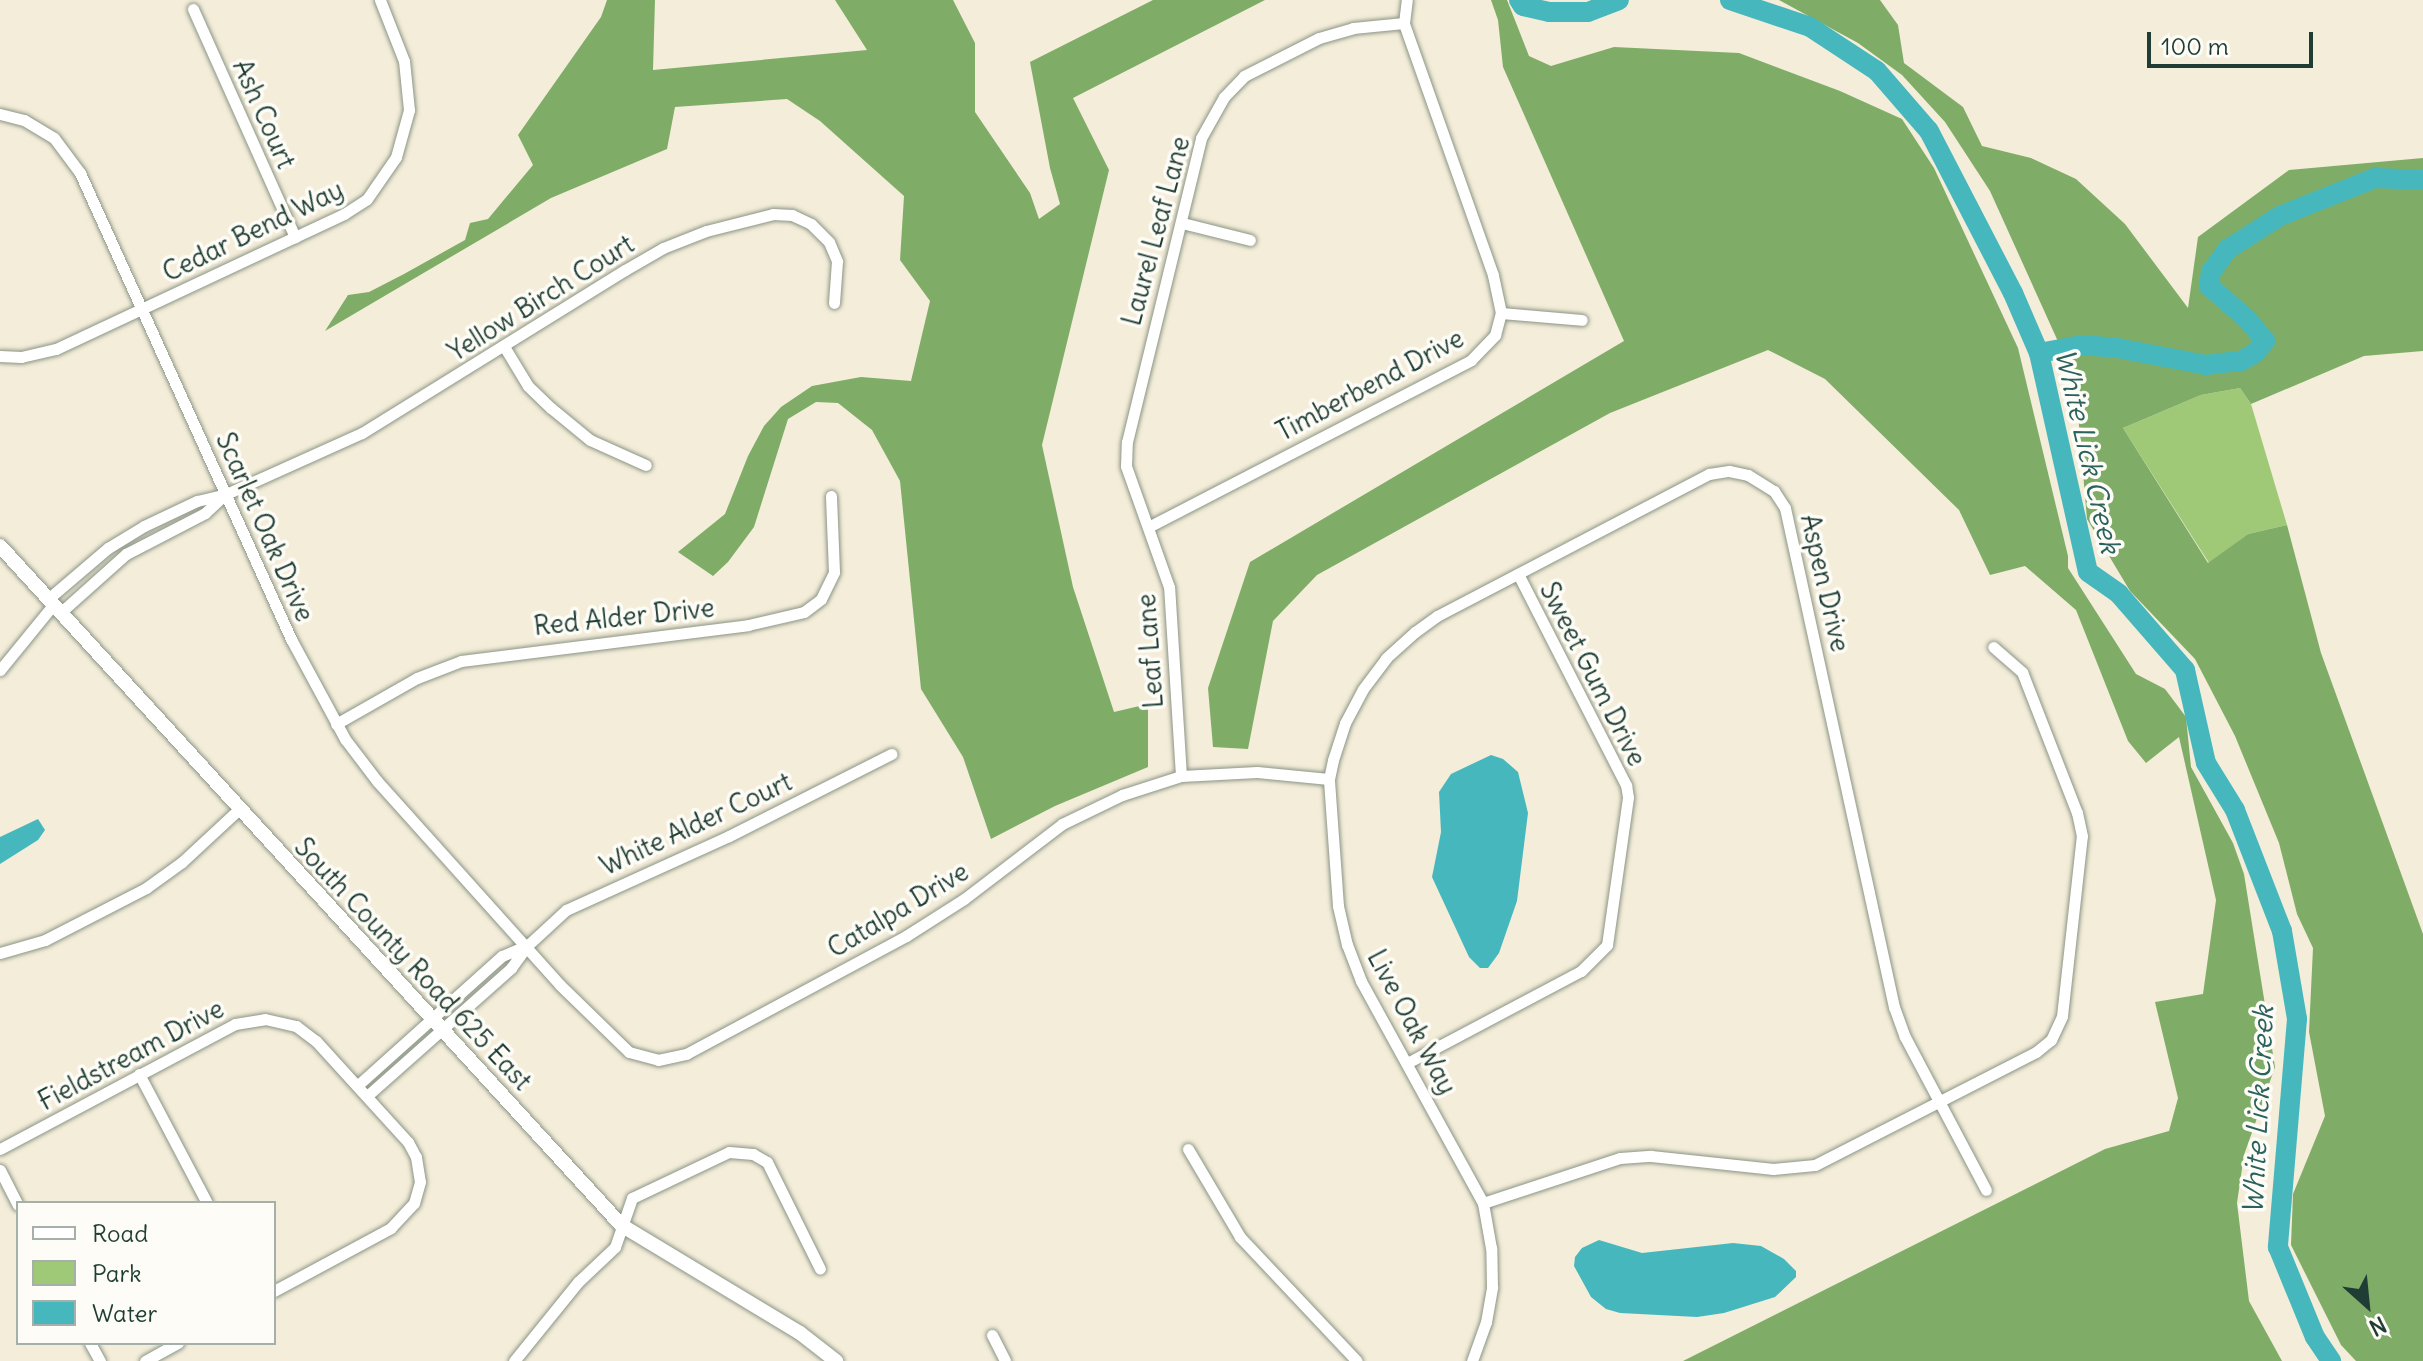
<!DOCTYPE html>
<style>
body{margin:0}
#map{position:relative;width:2423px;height:1361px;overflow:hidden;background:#f4edd9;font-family:Delius,sans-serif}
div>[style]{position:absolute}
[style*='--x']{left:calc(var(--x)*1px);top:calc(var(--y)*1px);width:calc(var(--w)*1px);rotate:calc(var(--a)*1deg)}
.green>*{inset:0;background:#9fc976}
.forest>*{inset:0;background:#7fad67}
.water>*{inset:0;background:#47b7be}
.river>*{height:20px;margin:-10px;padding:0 10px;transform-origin:10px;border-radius:10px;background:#47b7be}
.roads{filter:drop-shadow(0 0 2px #8a9586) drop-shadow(0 0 2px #8a9586)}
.minor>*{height:11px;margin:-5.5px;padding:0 5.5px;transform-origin:5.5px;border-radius:5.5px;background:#fff}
.tertiary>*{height:14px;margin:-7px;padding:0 7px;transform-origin:7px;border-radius:7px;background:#fff}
span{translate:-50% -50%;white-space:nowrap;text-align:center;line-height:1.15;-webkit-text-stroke:7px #fdfcf7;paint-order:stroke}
.street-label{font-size:26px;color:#1f3d34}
.water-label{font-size:28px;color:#2b625d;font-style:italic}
.legend{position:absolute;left:16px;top:1201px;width:260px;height:144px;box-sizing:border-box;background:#fdfcf7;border:2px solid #a4b0a9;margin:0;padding:10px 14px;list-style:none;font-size:24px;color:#1f3d34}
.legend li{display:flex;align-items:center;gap:16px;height:40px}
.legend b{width:40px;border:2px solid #a4b0a9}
.north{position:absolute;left:2327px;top:1265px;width:80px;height:80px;-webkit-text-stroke:6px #fdfcf7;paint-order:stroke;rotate:153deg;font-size:22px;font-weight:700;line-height:32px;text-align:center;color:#1f3d34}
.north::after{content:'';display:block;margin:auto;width:28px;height:36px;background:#1f3d34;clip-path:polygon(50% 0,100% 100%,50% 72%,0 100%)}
.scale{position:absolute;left:2147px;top:32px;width:166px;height:36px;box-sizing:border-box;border:4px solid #1f3d34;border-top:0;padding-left:10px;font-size:24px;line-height:28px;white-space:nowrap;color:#1f3d34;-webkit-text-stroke:6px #fdfcf7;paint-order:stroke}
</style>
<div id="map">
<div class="green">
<div style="clip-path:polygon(2240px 388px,2251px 404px,2287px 525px,2248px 534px,2209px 563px,2123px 428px,2201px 395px)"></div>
</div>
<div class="forest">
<div style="clip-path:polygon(607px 0,655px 0,653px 70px,867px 50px,835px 0,953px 0,975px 43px,975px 112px,1030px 193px,1039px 219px,1060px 204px,1050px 168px,1030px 62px,1153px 0,1265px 0,1073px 98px,1109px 170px,1042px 445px,1073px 587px,1114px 712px,1148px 704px,1148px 767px,1055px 806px,991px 839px,963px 757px,921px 689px,900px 481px,872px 430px,838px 403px,816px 402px,788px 419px,754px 527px,728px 562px,713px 576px,678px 552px,725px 514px,748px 456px,764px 426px,781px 407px,812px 386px,861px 377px,911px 381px,930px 301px,900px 260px,904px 196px,820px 121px,787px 99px,675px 107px,667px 149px,551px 198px,325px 331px,348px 295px,369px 292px,404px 274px,465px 240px,470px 223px,488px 219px,533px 165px,518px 135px,601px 17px)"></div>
<div style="clip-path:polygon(1491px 0,1507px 0,1529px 56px,1551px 66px,1614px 47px,1739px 53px,1840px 91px,1902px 119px,1934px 168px,2018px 348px,2068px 556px,2068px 568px,2136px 674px,2165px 689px,2186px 717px,2191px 767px,2233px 843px,2244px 874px,2275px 1067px,2244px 1155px,2237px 1203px,2249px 1301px,2282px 1361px,1683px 1361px,2105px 1149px,2169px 1131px,2178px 1098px,2155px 1002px,2203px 994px,2216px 900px,2179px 737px,2146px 763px,2128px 741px,2076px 610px,2025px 566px,1990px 575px,1959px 510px,1825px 379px,1768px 350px,1610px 413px,1317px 575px,1273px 621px,1248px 749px,1213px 747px,1208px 688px,1250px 562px,1624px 341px,1503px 67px,1498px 20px)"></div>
<div style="clip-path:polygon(1779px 0,1880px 0,1898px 25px,1904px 63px,1963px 107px,1982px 146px,2031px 158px,2076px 179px,2125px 224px,2188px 308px,2198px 237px,2289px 170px,2423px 158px,2423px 351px,2364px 356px,2251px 404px,2240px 388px,2201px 395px,2123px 428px,2208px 563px,2248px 534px,2287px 525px,2321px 653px,2423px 934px,2423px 1361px,2356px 1361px,2341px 1345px,2291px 1245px,2293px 1194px,2325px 1116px,2309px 1032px,2313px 948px,2297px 914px,2279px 843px,2235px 736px,2195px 659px,2130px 591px,2087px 519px,2075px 379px,1990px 191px,1945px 122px,1902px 75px,1858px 43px)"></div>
</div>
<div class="water">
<div style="clip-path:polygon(1491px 755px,1503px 759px,1518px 772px,1528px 813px,1517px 901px,1499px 953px,1488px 968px,1480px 968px,1469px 957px,1432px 877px,1441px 832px,1439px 792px,1451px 774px)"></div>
<div style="clip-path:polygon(38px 819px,45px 830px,38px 840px,0 864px,0 837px)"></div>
<div style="clip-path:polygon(1599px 1240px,1642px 1253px,1733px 1243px,1761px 1246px,1784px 1259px,1796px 1271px,1796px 1277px,1775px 1297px,1724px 1313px,1697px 1317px,1620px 1313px,1606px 1309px,1591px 1297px,1574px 1266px,1575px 1257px,1582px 1248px)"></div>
</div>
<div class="river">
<div style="--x:1519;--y:0;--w:7;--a:56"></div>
<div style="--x:1523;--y:6;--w:27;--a:13"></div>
<div style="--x:1549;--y:12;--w:39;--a:0"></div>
<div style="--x:1588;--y:12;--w:33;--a:-21"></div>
<div style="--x:1730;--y:0;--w:84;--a:18.6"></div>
<div style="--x:1810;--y:27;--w:80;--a:33.3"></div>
<div style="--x:1877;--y:71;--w:79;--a:49.1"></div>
<div style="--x:1929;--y:131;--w:182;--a:62.6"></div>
<div style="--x:2013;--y:293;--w:65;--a:66.6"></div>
<div style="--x:2039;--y:353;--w:224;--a:77.4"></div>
<div style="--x:2088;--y:572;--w:38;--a:35"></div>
<div style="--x:2119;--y:594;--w:101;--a:49"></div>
<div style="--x:2185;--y:670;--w:95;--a:77.3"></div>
<div style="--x:2206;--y:763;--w:55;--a:58.3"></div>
<div style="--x:2235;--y:810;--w:130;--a:68.8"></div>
<div style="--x:2282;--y:931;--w:89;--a:80.3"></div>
<div style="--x:2297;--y:1019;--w:229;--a:94.8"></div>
<div style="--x:2278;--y:1247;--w:97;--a:67.7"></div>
<div style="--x:2315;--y:1337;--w:29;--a:56"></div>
<div style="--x:2039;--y:353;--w:45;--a:-10.3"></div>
<div style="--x:2083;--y:345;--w:34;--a:5"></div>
<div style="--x:2117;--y:348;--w:91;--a:10.8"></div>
<div style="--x:2206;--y:365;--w:35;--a:-7"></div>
<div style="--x:2241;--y:361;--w:16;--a:-30"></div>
<div style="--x:2255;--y:353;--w:16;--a:-50"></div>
<div style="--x:2265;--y:341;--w:27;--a:-129"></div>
<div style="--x:2248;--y:320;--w:52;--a:-138.9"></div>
<div style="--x:2209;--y:286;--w:14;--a:-82"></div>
<div style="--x:2211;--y:272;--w:29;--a:-54"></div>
<div style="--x:2228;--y:249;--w:62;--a:-32.4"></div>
<div style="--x:2280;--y:216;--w:102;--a:-21.8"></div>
<div style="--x:2375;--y:178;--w:48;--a:2.4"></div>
</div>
<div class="roads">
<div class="minor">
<div style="--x:193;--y:9;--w:250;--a:65.9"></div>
<div style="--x:0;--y:114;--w:25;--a:14"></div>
<div style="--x:24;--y:120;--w:35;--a:31"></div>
<div style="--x:54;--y:138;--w:44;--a:53.4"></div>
<div style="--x:80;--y:173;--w:512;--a:65.64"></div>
<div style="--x:291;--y:639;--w:114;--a:61.6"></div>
<div style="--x:345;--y:739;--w:53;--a:52.7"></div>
<div style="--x:377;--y:781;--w:274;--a:48.1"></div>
<div style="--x:560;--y:985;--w:96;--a:44.2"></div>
<div style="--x:629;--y:1052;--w:30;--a:15"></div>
<div style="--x:658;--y:1060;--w:29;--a:-12"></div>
<div style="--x:686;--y:1054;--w:250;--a:-28.2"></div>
<div style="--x:906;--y:936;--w:69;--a:-32.5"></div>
<div style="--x:964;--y:899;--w:123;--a:-37.4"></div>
<div style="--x:1062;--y:824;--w:67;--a:-25.8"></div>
<div style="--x:1122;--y:795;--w:62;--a:-17.9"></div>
<div style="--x:1181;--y:776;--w:76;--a:-3"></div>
<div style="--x:1257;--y:772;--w:72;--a:5.6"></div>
<div style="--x:1182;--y:223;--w:70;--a:14"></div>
<div style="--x:1501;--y:313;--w:81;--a:4.9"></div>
<div style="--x:505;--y:348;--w:44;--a:58.8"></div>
<div style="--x:528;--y:386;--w:32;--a:44"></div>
<div style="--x:551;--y:408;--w:50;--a:39.4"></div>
<div style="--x:590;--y:440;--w:61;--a:24.1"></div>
<div style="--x:0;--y:356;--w:21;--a:3"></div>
<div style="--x:21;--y:357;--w:36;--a:-13"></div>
<div style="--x:56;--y:349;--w:318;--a:-25.1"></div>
<div style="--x:344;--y:214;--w:27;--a:-33"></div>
<div style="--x:367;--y:199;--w:51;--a:-55.4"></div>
<div style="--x:396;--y:157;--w:49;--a:-74.5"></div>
<div style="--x:409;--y:110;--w:49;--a:-95.8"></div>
<div style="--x:404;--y:61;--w:66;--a:-111.5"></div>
<div style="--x:1150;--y:526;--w:361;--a:-27.3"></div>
<div style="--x:1471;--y:360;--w:35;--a:-46"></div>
<div style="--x:1495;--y:335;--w:23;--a:-75"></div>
<div style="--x:1501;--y:313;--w:39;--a:-102"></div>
<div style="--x:1493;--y:275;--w:267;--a:-109.5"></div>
<div style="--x:1404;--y:23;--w:23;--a:-83"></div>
<div style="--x:48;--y:599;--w:79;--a:-40.4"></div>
<div style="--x:108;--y:548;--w:42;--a:-31.4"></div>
<div style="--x:144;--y:526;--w:59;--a:-25.3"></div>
<div style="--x:197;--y:501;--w:28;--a:-13"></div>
<div style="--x:224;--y:495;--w:151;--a:-24.2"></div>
<div style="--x:362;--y:433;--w:309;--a:-31.8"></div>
<div style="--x:625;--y:270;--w:44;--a:-30.1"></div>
<div style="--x:663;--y:248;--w:46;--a:-21.6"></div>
<div style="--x:706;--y:231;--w:69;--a:-14.2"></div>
<div style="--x:773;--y:214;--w:19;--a:3"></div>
<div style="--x:792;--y:215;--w:21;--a:25"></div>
<div style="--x:811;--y:224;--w:25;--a:45"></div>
<div style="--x:829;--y:242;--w:21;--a:67"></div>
<div style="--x:837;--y:261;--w:42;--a:94.1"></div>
<div style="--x:60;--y:613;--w:89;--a:-41.8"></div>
<div style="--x:126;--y:554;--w:89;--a:-27.4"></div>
<div style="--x:205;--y:513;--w:26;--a:-43"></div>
<div style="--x:0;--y:670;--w:84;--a:-50.8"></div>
<div style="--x:336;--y:724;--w:93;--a:-29.6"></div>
<div style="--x:417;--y:678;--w:47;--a:-21.1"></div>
<div style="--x:461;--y:661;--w:289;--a:-7.1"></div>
<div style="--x:748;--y:625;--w:57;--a:-13.1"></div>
<div style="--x:804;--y:612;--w:21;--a:-37"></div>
<div style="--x:821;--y:599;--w:30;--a:-64"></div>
<div style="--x:834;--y:572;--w:76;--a:-92.3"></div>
<div style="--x:1181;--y:776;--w:189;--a:-93.6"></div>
<div style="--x:1169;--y:587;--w:128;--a:-109.6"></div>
<div style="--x:1126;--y:466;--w:24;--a:-88"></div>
<div style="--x:1127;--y:442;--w:313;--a:-76.3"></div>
<div style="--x:1201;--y:138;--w:47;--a:-60.7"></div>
<div style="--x:1224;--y:97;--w:29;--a:-46"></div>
<div style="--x:1244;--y:76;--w:84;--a:-26.9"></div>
<div style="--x:1319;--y:38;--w:35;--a:-16"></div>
<div style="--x:1353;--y:28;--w:51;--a:-5.6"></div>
<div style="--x:0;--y:953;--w:47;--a:-16.1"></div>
<div style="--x:45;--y:940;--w:114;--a:-27.2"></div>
<div style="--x:146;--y:888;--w:44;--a:-35.8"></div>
<div style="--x:182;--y:862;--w:78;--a:-42.9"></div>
<div style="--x:1409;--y:1062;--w:195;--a:-27.9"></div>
<div style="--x:1581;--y:971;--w:37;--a:-45"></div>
<div style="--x:1607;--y:945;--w:149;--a:-81.9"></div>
<div style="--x:1628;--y:797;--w:12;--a:-99"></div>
<div style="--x:1626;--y:785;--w:237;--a:-117.1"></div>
<div style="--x:139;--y:1074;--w:146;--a:62.2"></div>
<div style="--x:358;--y:1085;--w:193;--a:-41.9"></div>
<div style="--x:502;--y:956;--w:26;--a:-23"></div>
<div style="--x:367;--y:1096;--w:193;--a:-41.6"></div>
<div style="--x:511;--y:968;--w:29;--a:-54"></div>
<div style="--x:528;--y:945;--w:52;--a:-42.6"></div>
<div style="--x:566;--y:910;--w:179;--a:-24.4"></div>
<div style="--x:729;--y:836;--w:182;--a:-26.8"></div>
<div style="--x:0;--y:1149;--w:266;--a:-28"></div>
<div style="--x:235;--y:1024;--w:30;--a:-9"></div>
<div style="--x:265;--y:1019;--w:32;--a:13"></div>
<div style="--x:296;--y:1026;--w:25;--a:37"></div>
<div style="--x:316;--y:1041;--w:137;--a:47.7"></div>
<div style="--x:408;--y:1142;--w:17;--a:62"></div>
<div style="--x:416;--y:1157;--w:25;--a:81"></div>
<div style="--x:420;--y:1182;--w:22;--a:106"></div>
<div style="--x:414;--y:1203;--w:34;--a:133"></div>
<div style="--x:391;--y:1228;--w:133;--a:151.7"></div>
<div style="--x:1188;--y:1149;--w:102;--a:59.4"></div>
<div style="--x:1240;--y:1237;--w:170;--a:46.7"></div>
<div style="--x:0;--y:1170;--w:39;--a:63"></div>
<div style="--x:1483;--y:1203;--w:144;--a:-18.2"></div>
<div style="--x:1620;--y:1158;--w:31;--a:-4"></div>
<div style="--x:1651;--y:1156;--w:123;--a:6.1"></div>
<div style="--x:1773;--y:1169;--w:42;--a:-5.4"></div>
<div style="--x:1815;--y:1165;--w:248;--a:-27.1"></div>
<div style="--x:2036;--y:1052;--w:19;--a:-39"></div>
<div style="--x:2051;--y:1040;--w:26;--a:-65"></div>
<div style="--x:2062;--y:1016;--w:181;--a:-83.7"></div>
<div style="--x:2082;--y:836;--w:24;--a:-102"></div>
<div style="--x:2077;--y:813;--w:151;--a:-111.3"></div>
<div style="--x:2022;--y:672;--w:38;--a:-139"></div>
<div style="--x:992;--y:1335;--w:29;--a:63"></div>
<div style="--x:90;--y:1343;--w:21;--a:61"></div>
<div style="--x:145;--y:1361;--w:38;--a:-29"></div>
<div style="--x:514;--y:1361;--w:102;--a:-51"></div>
<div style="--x:578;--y:1282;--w:51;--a:-43.4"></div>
<div style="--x:615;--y:1247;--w:52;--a:-70.9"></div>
<div style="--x:632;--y:1198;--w:107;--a:-25.4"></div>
<div style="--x:729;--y:1152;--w:24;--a:5"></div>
<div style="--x:753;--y:1154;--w:16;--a:30"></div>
<div style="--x:767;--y:1162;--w:119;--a:63.6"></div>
<div style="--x:1472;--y:1361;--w:41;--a:-70.3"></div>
<div style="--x:1486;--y:1322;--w:36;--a:-80"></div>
<div style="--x:1492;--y:1287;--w:39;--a:-91"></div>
<div style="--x:1491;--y:1248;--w:46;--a:-100.1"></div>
<div style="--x:1483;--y:1203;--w:253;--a:-118.8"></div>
<div style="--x:1361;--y:981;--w:39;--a:-111"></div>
<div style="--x:1347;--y:945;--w:40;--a:-103"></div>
<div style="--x:1338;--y:906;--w:127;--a:-94.1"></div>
<div style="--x:1329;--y:779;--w:19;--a:-78"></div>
<div style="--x:1333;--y:760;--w:39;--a:-72"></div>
<div style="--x:1345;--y:723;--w:38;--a:-62"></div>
<div style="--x:1363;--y:689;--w:39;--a:-53"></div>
<div style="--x:1386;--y:658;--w:39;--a:-42"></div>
<div style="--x:1415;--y:632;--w:27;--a:-36"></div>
<div style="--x:1437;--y:616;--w:307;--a:-27.6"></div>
<div style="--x:1709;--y:474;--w:20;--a:-9"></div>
<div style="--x:1729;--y:471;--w:19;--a:12"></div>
<div style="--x:1748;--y:475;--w:31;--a:32"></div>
<div style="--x:1774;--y:491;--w:20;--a:57"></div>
<div style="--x:1785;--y:508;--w:511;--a:77.68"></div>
<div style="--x:1894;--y:1007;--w:32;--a:70"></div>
<div style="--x:1905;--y:1037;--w:173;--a:62.1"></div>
</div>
<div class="tertiary">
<div style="--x:0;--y:546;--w:920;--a:47.55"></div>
<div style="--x:621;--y:1225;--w:209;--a:31.1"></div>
<div style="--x:800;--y:1333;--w:46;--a:37.9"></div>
</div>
</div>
<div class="street-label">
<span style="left:264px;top:114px;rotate:66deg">Ash Court</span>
<span style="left:253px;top:231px;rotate:-26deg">Cedar Bend Way</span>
<span style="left:1156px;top:231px;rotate:-75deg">Laurel Leaf Lane</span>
<span style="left:541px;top:298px;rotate:-32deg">Yellow Birch Court</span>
<span style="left:1370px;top:385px;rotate:-28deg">Timberbend Drive</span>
<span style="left:265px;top:527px;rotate:66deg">Scarlet Oak Drive</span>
<span style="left:1825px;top:583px;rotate:77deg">Aspen Drive</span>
<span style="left:624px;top:617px;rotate:-6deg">Red Alder Drive</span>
<span style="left:1150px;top:651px;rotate:-94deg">Leaf Lane</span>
<span style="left:1593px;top:674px;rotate:63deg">Sweet Gum Drive</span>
<span style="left:696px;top:824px;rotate:-25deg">White Alder Court</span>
<span style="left:898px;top:910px;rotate:-31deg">Catalpa Drive</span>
<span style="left:413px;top:964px;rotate:47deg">South County Road 625 East</span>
<span style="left:1412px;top:1022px;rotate:62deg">Live Oak Way</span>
<span style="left:131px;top:1055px;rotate:-28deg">Fieldstream Drive</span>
</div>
<div class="water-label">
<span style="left:2088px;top:451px;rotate:77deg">White Lick Creek</span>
<span style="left:2258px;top:1110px;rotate:-87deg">White Lick Creek</span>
</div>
<ul class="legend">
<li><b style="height:10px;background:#fff"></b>Road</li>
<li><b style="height:22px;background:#9fc976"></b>Park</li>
<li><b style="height:22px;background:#47b7be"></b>Water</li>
</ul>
<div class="north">N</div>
<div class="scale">100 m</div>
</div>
